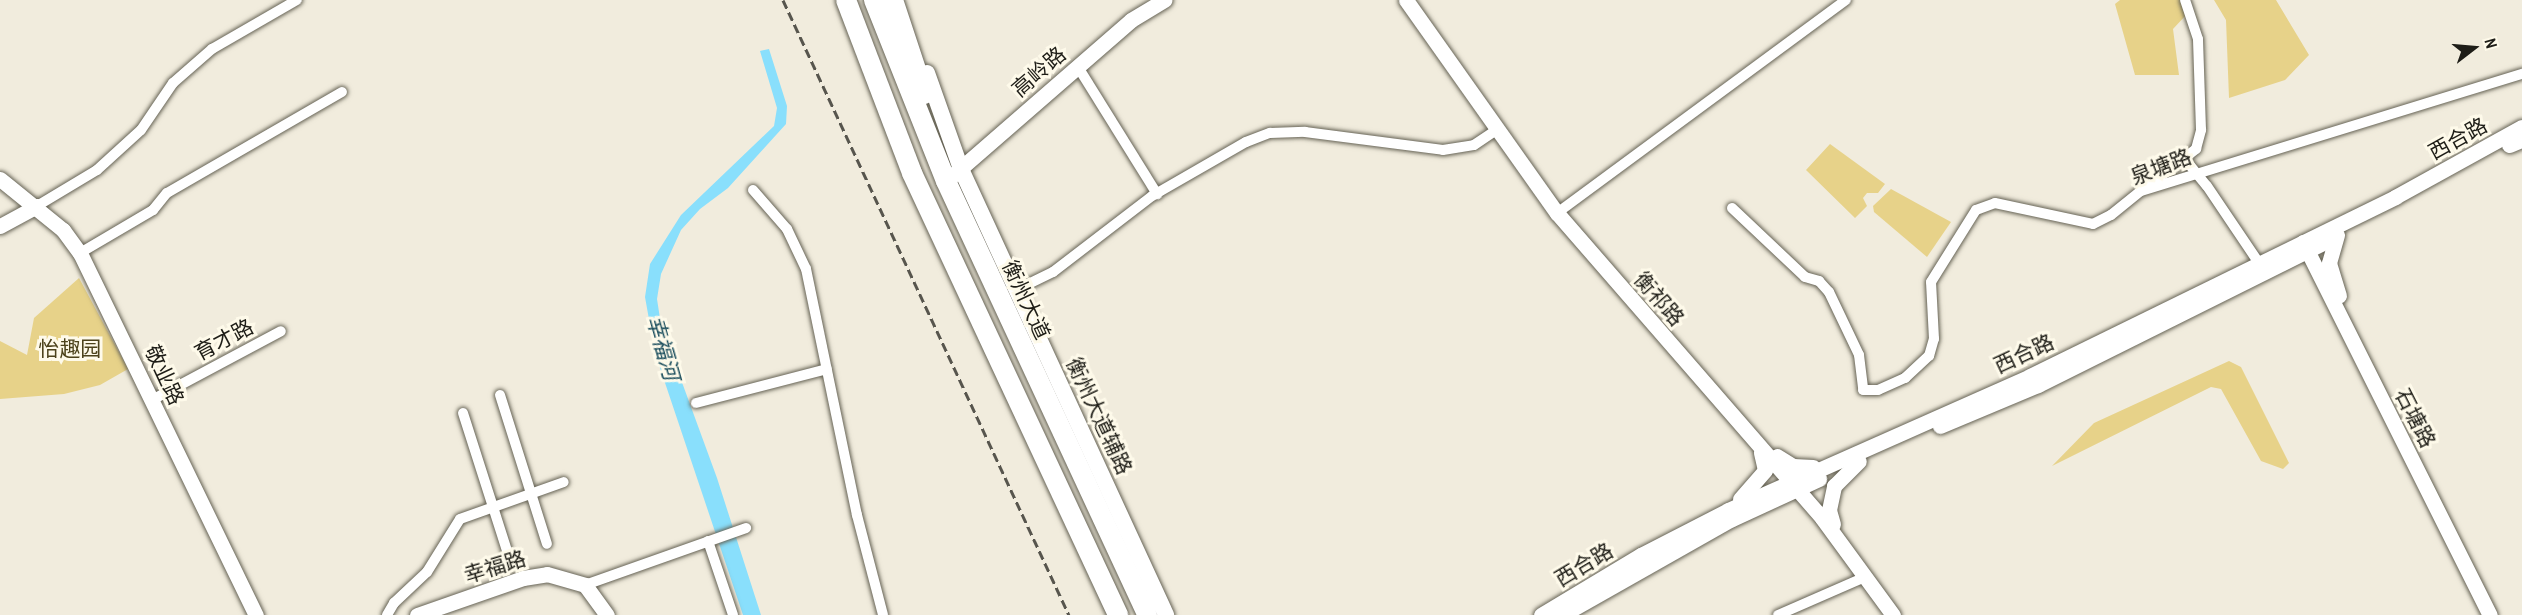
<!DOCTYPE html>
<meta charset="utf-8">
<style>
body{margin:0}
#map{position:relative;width:2522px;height:615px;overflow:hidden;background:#f1ecdd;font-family:"Archivo Narrow","Noto Sans SC",sans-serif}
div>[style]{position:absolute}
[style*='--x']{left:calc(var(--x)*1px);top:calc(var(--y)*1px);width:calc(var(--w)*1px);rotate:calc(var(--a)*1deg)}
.green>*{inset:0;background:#e7d289}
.water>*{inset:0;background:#89dffc}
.roads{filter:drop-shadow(0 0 2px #656254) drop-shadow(0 0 2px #656254)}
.street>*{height:10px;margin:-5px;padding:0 5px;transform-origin:5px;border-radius:5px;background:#fff}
.secondary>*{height:15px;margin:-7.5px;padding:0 7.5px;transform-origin:7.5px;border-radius:7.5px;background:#fff}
.primary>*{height:16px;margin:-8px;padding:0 8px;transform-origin:8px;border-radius:8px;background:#fff}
.highway>*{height:20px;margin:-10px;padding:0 10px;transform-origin:10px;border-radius:10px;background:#fff}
.rail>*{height:3px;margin-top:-1.5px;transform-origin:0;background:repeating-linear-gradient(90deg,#57554d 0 9px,transparent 0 13.5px)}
span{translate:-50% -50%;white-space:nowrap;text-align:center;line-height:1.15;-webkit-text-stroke:6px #fefaea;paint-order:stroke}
.street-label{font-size:21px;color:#1e1d17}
.park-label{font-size:21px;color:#4c421b}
.water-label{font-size:22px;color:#1e505f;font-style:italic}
.north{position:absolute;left:2444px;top:18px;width:60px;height:60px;-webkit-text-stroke:4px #fefaea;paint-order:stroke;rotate:74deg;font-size:16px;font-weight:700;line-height:24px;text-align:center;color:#1e1d17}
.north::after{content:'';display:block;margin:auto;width:21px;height:27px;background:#1e1d17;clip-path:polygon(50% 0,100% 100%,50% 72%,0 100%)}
</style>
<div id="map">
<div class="green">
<div style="clip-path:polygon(2120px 0,2180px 0,2187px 14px,2173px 29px,2179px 75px,2135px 75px,2115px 4px)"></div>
<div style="clip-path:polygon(2214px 0,2276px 0,2309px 55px,2285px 80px,2229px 98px,2226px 20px)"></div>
<div style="clip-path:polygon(1830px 144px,1885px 184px,1878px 193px,1867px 193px,1863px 198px,1867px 206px,1855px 218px,1806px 170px)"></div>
<div style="clip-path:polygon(1891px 189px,1951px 222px,1927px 257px,1874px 212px,1873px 206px)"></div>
<div style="clip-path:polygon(79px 278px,128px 369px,100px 385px,64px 394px,0 399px,0 341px,27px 355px,34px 318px)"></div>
<div style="clip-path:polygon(2229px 361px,2241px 367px,2289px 463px,2283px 469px,2261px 461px,2221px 389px,2211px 387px,2052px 466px,2094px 423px)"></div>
</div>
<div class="water">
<div style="clip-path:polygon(769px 49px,787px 106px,786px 124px,728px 188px,700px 209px,681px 230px,661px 274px,657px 299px,661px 325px,717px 478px,761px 615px,743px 615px,655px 353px,645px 297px,650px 264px,681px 215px,774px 126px,777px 108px,760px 51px)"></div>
</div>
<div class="roads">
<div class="street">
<div style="--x:1078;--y:67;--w:150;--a:58.1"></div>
<div style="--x:2184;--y:158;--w:36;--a:51"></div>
<div style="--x:2207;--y:186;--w:93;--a:56"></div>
<div style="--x:2148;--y:186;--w:61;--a:-37.6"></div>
<div style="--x:2196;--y:149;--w:20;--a:-75"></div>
<div style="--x:2201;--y:130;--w:91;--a:-91.9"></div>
<div style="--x:2198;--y:39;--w:41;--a:-108.4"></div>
<div style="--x:753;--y:190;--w:52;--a:48.9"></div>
<div style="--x:787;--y:229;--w:44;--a:64.6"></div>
<div style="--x:806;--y:269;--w:251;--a:78.3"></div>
<div style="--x:857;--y:515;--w:103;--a:75.4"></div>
<div style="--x:37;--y:206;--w:70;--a:-31"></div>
<div style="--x:97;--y:170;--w:59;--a:-42.3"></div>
<div style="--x:141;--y:130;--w:57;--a:-55.8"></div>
<div style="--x:173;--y:83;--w:52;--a:-41.1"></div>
<div style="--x:212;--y:49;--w:98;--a:-30"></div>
<div style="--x:1732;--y:208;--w:100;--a:43.4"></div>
<div style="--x:1805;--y:277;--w:15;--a:16"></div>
<div style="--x:1819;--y:281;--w:15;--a:48"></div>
<div style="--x:1829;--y:292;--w:70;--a:64.5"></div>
<div style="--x:1859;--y:355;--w:35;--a:83"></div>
<div style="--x:1863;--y:390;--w:15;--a:0"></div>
<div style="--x:1878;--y:390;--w:30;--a:-24"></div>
<div style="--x:1905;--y:378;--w:33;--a:-43"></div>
<div style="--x:1929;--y:356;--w:18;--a:-74"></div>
<div style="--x:1934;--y:339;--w:57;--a:-93"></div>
<div style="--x:1931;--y:282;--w:85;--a:-58"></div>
<div style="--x:1976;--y:210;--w:20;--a:-20"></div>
<div style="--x:1995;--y:203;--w:100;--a:12.1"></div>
<div style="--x:2093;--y:224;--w:20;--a:-27"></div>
<div style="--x:2111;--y:215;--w:38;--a:-39"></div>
<div style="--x:2141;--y:191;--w:399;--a:-17.1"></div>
<div style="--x:1557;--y:213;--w:359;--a:-36.4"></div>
<div style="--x:80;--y:253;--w:85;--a:-30.5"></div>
<div style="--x:153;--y:210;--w:22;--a:-51"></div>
<div style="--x:167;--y:193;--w:202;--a:-30"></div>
<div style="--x:1016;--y:290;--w:41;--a:-25.9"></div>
<div style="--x:1053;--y:272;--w:125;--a:-37.5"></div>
<div style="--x:1152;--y:196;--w:108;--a:-29.9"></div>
<div style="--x:1246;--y:142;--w:26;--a:-21"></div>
<div style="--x:1270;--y:133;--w:35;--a:-2"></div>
<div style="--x:1305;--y:132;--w:139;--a:7.4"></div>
<div style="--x:1443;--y:150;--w:31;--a:-9"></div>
<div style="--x:1474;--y:145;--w:29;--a:-34"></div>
<div style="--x:500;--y:395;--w:156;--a:72.5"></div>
<div style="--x:152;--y:400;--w:146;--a:-28.1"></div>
<div style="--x:696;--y:403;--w:135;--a:-14.5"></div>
<div style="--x:463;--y:413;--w:151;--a:72.3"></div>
<div style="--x:708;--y:541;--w:78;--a:71.3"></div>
<div style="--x:585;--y:585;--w:171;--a:-19.5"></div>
<div style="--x:387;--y:615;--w:14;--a:-60"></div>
<div style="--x:394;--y:603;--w:45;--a:-43.2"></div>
<div style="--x:427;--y:572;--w:62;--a:-58.1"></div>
<div style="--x:460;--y:519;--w:110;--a:-19.6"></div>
<div style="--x:1778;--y:615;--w:95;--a:-23.6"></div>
</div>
<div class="secondary">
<div style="--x:1406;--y:0;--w:261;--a:54.7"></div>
<div style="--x:1557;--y:213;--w:404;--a:49"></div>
<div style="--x:1822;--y:518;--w:120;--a:53.8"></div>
<div style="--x:0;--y:179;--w:81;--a:39"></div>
<div style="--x:63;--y:230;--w:29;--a:54"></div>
<div style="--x:80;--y:253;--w:403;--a:64.1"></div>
<div style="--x:946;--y:181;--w:245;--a:-41"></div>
<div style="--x:1131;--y:20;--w:39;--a:-31"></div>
<div style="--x:0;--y:226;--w:42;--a:-28.4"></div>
<div style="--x:2337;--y:235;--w:29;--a:106"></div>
<div style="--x:2329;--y:263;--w:34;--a:73"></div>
<div style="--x:2303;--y:242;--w:417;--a:63.4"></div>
<div style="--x:1940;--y:426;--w:106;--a:-22.7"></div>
<div style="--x:2038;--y:385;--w:332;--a:-26.5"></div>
<div style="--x:1777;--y:456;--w:19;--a:32"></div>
<div style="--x:1793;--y:466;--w:20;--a:3"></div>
<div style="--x:1740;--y:499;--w:38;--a:-49"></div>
<div style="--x:1765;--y:470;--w:18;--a:-103"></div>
<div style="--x:1833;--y:524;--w:15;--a:-106"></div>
<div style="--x:1829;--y:510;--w:25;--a:-78"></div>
<div style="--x:1834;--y:486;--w:35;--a:-45"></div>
<div style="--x:417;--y:615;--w:112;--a:-19.2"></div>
<div style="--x:523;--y:578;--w:24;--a:-9"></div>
<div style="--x:547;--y:574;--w:40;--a:16"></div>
<div style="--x:585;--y:585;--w:37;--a:54"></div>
<div style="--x:1541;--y:615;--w:117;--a:-31"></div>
<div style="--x:1641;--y:555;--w:98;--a:-27.3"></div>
<div style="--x:1728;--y:510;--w:330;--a:-23.9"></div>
<div style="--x:2030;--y:376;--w:407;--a:-26.1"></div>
<div style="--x:2395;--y:197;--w:145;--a:-28.9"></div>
<div style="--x:1562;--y:615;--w:195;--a:-29.5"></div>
<div style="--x:1732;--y:519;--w:96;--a:-24.7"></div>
</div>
<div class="primary">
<div style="--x:927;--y:73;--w:102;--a:70.5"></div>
<div style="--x:961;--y:169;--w:491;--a:65.3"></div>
<div style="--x:2510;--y:145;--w:13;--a:-23"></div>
</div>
<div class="highway">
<div style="--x:846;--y:0;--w:185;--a:69.1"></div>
<div style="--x:912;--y:173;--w:488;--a:65"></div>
<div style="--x:874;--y:0;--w:195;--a:68.3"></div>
<div style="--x:946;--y:181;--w:478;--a:65.1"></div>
<div style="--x:893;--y:0;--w:99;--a:71.7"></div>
</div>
</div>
<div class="rail">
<div style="--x:783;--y:0;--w:678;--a:65.06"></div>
</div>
<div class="street-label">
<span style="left:1039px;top:72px;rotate:-41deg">高岭路</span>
<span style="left:2458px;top:139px;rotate:-29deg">西合路</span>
<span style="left:2161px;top:167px;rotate:-21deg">泉塘路</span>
<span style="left:1659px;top:299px;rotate:49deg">衡祁路</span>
<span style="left:1026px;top:300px;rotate:65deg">衡州大道</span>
<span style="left:224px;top:340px;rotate:-28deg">育才路</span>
<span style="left:2024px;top:354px;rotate:-25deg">西合路</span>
<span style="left:164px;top:375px;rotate:65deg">敬业路</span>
<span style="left:1099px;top:416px;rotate:65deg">衡州大道辅路</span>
<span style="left:2415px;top:418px;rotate:63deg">石塘路</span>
<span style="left:1584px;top:565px;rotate:-31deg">西合路</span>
<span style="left:495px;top:567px;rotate:-17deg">幸福路</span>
</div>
<div class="park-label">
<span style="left:70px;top:349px">怡趣园</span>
</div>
<div class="water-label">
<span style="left:663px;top:348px;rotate:74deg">幸福河</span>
</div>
<div class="north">N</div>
</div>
